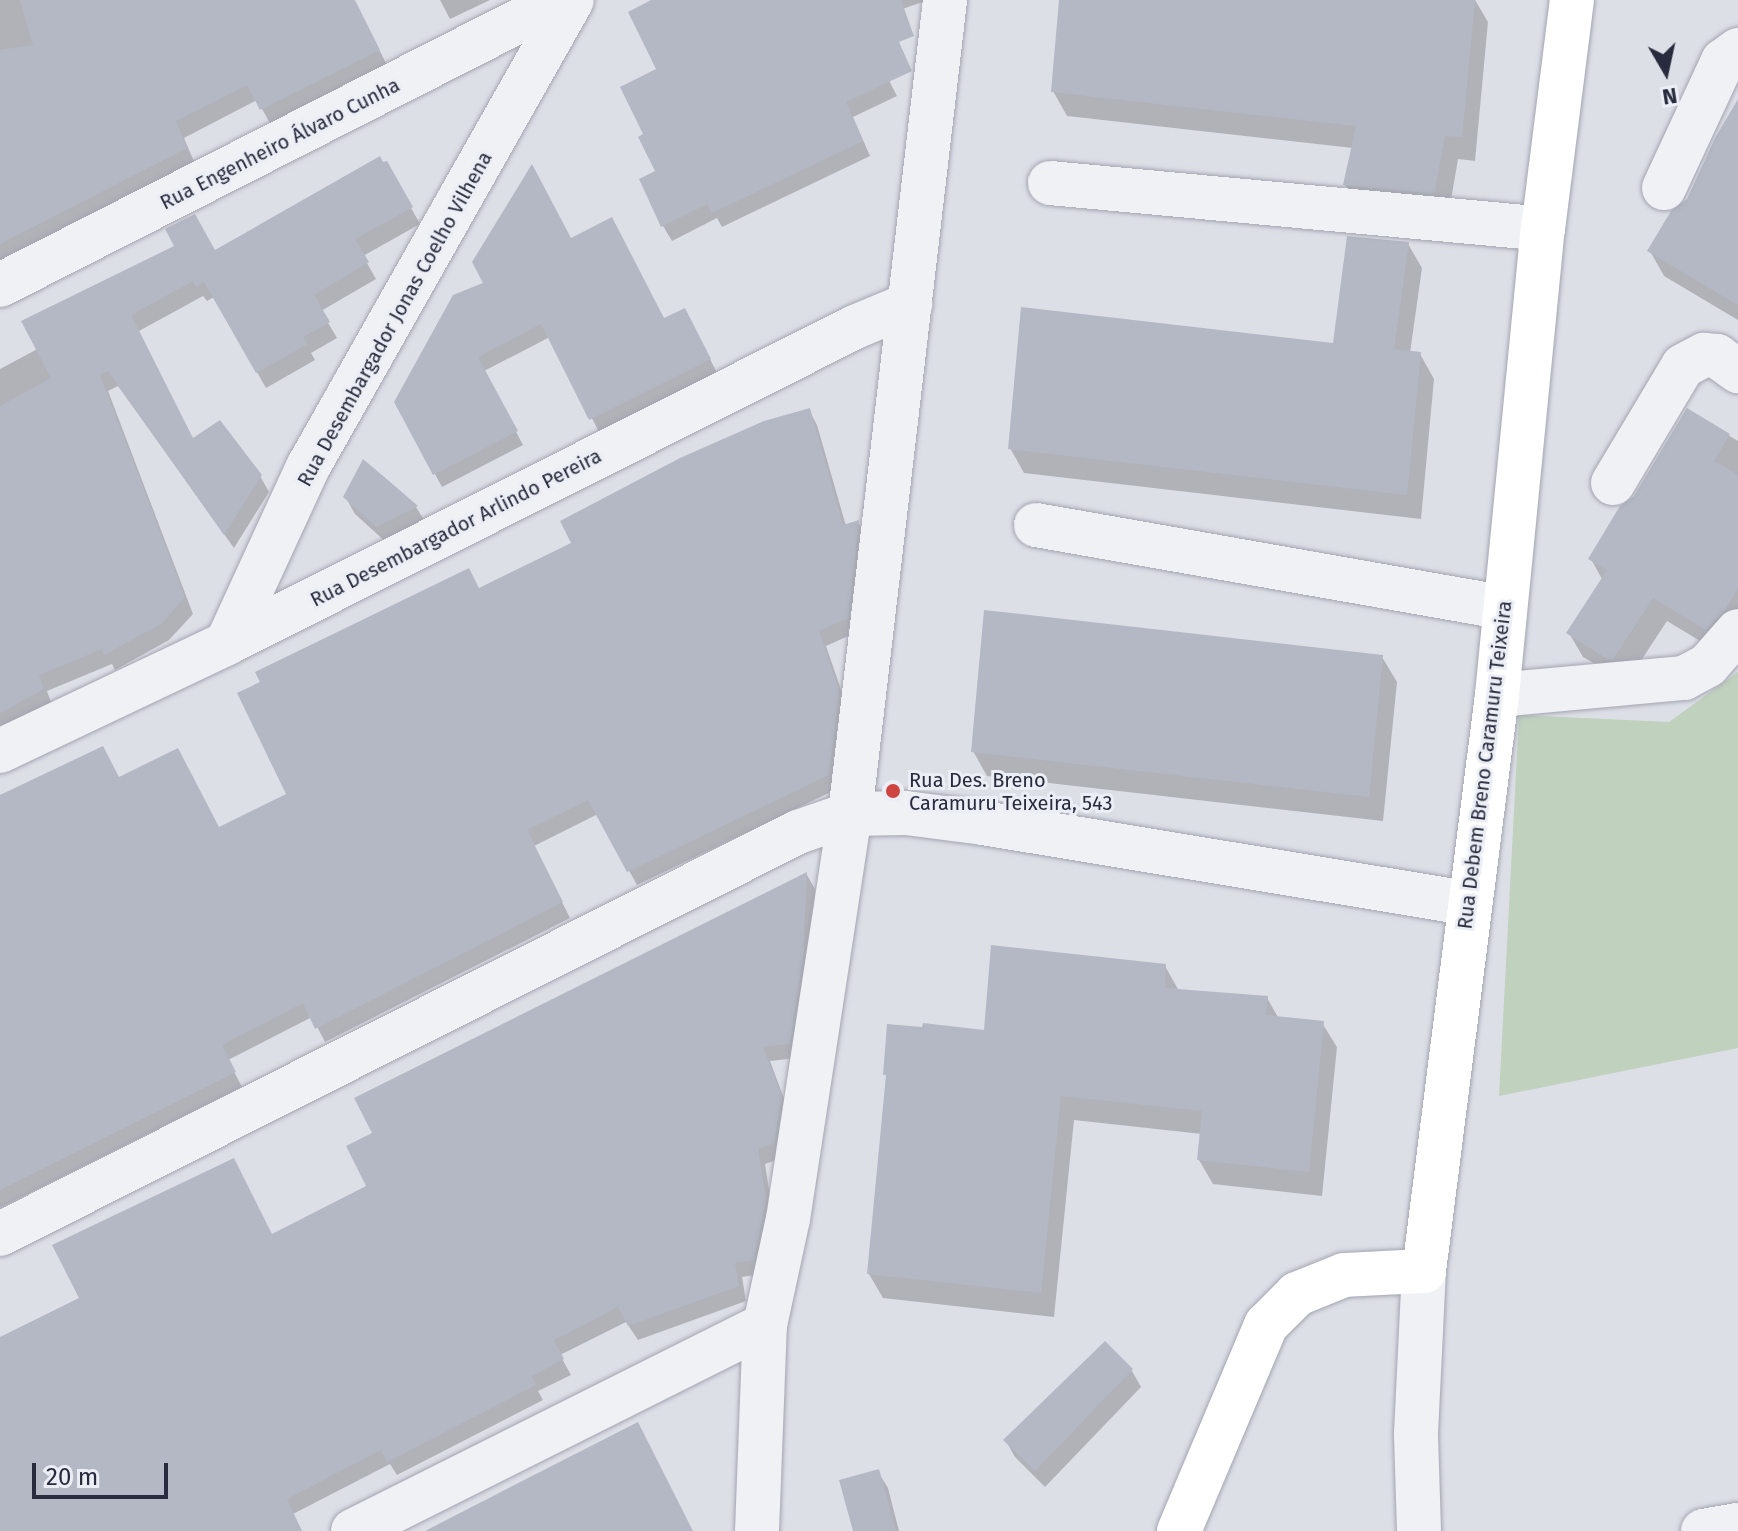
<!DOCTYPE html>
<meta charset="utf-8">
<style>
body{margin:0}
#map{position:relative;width:1738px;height:1531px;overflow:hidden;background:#dddfe7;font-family:"Fira Sans",sans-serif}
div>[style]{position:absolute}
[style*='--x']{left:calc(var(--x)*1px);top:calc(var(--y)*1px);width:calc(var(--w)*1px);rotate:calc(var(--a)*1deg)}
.green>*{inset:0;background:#c0d1be}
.shadow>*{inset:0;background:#0003}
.building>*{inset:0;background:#b4b8c4}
.roads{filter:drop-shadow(0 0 2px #a3a5b1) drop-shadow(0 0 2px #a3a5b1)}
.street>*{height:44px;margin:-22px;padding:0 22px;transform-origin:22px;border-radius:22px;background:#f0f1f5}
.secondary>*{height:44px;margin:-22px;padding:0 22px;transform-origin:22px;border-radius:22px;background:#fff}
.dots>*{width:22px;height:22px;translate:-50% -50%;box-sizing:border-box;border:4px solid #eceef5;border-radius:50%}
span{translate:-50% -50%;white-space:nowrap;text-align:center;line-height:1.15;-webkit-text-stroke:6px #eceef5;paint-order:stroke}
.street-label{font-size:20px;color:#272b3d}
.poi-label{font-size:20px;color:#272b3d}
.left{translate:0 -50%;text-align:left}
.north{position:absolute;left:1626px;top:32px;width:80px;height:80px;-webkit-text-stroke:6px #eceef5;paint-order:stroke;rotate:171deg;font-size:22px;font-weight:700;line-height:32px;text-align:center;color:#272b3d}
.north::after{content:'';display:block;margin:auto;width:28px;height:36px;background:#272b3d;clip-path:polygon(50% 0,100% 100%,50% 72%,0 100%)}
.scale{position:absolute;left:32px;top:1463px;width:136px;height:36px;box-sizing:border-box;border:4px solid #272b3d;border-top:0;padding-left:10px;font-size:24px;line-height:28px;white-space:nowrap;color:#272b3d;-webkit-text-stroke:6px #eceef5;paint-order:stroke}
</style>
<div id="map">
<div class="green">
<div style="clip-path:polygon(1738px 672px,1738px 1048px,1499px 1096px,1519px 715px,1669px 722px)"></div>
</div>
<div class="shadow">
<div style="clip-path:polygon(0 0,354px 0,388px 67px,271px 125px,257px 100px,184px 138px,195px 164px,0 264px)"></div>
<div style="clip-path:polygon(440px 0,490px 0,450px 19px)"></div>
<div style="clip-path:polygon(655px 0,848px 0,897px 96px,853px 117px,870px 156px,722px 227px,717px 218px,672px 241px,663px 226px,657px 171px,646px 135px,659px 70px)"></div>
<div style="clip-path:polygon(887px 0,928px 0,894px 12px)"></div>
<div style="clip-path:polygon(1061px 0,1475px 0,1488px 22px,1475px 161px,1458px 159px,1448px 218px,1360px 209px,1345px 185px,1353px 148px,1067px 116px,1053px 91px)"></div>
<div style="clip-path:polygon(1738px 103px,1738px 320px,1664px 276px,1650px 251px,1688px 200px)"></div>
<div style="clip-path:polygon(386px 163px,420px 224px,363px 256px,376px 279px,321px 311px,337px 338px,311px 353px,315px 360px,266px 388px,214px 297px,207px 301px,203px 296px,139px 331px,193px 440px,260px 476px,269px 492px,234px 548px,118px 386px,108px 391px,193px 614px,169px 640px,115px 670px,112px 664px,47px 691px,52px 705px,0 732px,0 369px)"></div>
<div style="clip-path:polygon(571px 240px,664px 320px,692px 323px,717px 373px,599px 432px,550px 337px,484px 371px,523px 445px,442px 487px,396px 402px,486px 284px)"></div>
<div style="clip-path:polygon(1408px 244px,1422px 268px,1410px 353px,1420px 354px,1434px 379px,1421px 519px,1024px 473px,1010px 448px,1335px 345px)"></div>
<div style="clip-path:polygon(809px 410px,817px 425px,846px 526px,858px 522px,866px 536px,855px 633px,826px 646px,847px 707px,837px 789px,637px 885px,598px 814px,534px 846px,570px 918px,325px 1042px,312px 1017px,228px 1060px,242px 1087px,0 1208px,0 798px,119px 779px,219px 830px,288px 795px,479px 590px,574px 543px)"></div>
<div style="clip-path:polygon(1688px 411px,1738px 441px,1738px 634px,1720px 653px,1667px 621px,1627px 682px,1583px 657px,1569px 633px,1602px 579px,1591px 559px,1636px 497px)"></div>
<div style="clip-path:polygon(364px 462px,416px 507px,426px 523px,387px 543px,355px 514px,345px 496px)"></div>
<div style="clip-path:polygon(1382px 657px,1397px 682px,1383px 821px,987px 776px,973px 751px)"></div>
<div style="clip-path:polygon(807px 875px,815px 889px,810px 972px,797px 1058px,770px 1061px,789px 1112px,782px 1158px,765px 1164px,773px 1215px,761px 1274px,742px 1277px,746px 1301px,638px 1340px,626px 1322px,560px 1355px,571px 1375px,538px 1391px,543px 1400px,397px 1475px,390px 1464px,293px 1514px,302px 1531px,0 1531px,0 1448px,272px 1236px,369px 1187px)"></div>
<div style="clip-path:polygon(1165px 966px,1179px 991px,1267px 998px,1279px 1019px,1322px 1023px,1337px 1047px,1322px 1196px,1213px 1184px,1199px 1160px,1202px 1134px,1074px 1120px,1054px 1317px,883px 1298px,869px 1274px,888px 1079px,885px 1074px,986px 1032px)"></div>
<div style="clip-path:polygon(1105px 1344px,1132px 1371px,1141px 1387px,1045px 1487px,1015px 1457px,1006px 1441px)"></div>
<div style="clip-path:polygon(878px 1472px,888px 1488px,899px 1531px,855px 1531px)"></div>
</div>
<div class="building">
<div style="clip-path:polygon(20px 0,355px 0,380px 50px,260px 110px,247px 85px,176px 121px,187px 148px,0 244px,0 50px,33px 45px)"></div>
<div style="clip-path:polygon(651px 0,901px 0,914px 36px,899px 42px,912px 71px,846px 102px,863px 141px,712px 213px,707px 204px,661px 227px,639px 179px,655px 171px,638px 137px,643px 134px,620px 87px,656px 69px,628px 12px)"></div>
<div style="clip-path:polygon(1059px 0,1475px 0,1462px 137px,1445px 136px,1434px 194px,1343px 185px,1356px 126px,1051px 92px)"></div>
<div style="clip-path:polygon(1738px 99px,1738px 305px,1647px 251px,1671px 211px,1687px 199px,1715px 138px)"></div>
<div style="clip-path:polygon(380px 156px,383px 162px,387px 161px,413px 207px,355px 239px,369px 262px,314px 295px,330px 322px,303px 337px,308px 344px,256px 373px,204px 282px,196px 287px,193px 281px,131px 315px,193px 438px,220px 420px,262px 475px,224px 535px,108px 371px,100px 375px,185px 597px,161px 624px,104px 655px,102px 649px,39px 675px,44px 689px,0 713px,0 406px,51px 378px,21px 321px,174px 246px,165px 229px,195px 214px,215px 250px)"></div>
<div style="clip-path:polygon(532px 164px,571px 238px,612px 217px,664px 318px,685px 308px,711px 359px,589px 420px,541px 324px,478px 357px,518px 431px,433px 475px,394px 402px,453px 295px,483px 283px,472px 262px)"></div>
<div style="clip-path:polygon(1347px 236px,1409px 242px,1394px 349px,1421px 352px,1407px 495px,1008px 449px,1021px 307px,1333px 343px)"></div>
<div style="clip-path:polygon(810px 408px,843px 525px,859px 520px,848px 618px,819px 631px,839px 690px,829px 775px,627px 872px,588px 800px,527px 830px,563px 902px,315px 1029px,303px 1003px,222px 1045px,236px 1072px,0 1190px,0 795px,103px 746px,119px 777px,178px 748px,219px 827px,286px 794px,237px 693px,260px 682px,255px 672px,469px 568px,479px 588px,571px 543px,560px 521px,680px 458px,764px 421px)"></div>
<div style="clip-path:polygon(1687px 408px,1730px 434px,1714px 461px,1738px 475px,1738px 588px,1724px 611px,1706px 630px,1653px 598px,1613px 659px,1609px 660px,1566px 633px,1607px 570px,1588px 559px,1620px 506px,1634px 496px)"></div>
<div style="clip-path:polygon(363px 459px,389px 481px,418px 506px,376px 527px,343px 497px)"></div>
<div style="clip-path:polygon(984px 610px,1383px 655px,1369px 797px,971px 752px)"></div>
<div style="clip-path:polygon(807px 872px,803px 957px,790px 1044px,763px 1047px,782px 1096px,774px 1143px,758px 1149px,766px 1200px,754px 1260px,735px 1263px,739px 1286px,628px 1326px,618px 1307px,554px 1340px,564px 1359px,532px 1376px,536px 1385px,387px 1462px,381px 1450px,287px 1499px,302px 1531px,0 1531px,0 1337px,79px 1298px,52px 1245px,234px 1158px,272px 1234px,366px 1186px,346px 1146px,372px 1133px,354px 1098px)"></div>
<div style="clip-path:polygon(991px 945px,1166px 964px,1165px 988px,1268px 996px,1266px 1015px,1324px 1021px,1309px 1172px,1197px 1160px,1202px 1111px,1061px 1096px,1041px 1293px,867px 1274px,886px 1075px,883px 1075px,887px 1024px,922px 1027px,923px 1023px,984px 1030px)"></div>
<div style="clip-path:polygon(1105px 1341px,1133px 1369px,1035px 1471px,1003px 1440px)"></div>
<div style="clip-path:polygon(638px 1422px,693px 1531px,425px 1531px,528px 1478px)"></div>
<div style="clip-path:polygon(879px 1469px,896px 1531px,853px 1531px,839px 1480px)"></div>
</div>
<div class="roads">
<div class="street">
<div style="--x:1050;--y:183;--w:495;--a:5.3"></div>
<div style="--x:1664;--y:188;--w:140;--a:-65.1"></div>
<div style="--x:1723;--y:61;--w:19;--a:-36"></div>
<div style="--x:0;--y:285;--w:628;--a:-26.97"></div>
<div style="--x:1613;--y:483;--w:136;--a:-59.1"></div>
<div style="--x:1683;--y:366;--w:24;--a:-28"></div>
<div style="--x:1704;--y:355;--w:13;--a:4"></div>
<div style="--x:1717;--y:356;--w:26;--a:36"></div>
<div style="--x:1036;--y:525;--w:476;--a:10"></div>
<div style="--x:227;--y:643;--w:194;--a:-65.3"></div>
<div style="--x:308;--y:467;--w:536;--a:-60.52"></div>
<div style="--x:1497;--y:695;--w:188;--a:-5.2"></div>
<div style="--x:1684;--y:678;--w:27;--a:-28"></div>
<div style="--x:1708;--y:665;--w:45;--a:-48.6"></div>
<div style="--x:0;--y:751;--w:251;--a:-25.4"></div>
<div style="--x:227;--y:643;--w:703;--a:-26.71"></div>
<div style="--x:855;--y:327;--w:60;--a:-22.7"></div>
<div style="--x:0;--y:1234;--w:894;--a:-26.74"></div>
<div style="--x:798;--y:832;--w:55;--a:-19.1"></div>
<div style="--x:850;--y:814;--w:56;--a:-1"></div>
<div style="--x:906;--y:813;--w:78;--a:7.4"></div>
<div style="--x:983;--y:823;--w:492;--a:9.4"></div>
<div style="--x:353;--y:1531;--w:461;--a:-26.6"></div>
<div style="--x:757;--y:1531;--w:206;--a:-87.8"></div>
<div style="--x:765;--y:1325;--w:108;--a:-77.8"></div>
<div style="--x:788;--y:1219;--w:410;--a:-81.3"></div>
<div style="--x:850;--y:814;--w:820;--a:-83.34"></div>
<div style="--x:1419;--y:1531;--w:98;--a:-91.8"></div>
<div style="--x:1416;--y:1433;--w:162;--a:-87.2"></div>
<div style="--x:1703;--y:1531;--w:36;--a:-10"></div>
</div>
<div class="secondary">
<div style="--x:1179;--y:1531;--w:224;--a:-67.1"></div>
<div style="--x:1266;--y:1325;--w:44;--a:-45"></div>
<div style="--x:1297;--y:1294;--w:51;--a:-22"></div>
<div style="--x:1344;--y:1275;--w:80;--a:-2.9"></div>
<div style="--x:1424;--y:1271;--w:581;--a:-82.78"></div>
<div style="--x:1497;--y:695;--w:468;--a:-84.4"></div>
<div style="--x:1543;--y:229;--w:231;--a:-82.8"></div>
</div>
</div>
<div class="dots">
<div style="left:893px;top:791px;background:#cd4441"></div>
</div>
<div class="street-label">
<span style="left:280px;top:144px;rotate:-27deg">Rua Engenheiro Álvaro Cunha</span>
<span style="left:395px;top:319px;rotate:-61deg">Rua Desembargador Jonas Coelho Vilhena</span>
<span style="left:456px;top:528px;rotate:-27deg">Rua Desembargador Arlindo Pereira</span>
<span style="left:1485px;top:765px;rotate:-83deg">Rua Debem Breno Caramuru Teixeira</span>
</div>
<div class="poi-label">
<span class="left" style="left:909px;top:792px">Rua Des. Breno<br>Caramuru Teixeira, 543</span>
</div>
<div class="north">N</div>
<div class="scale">20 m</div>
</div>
